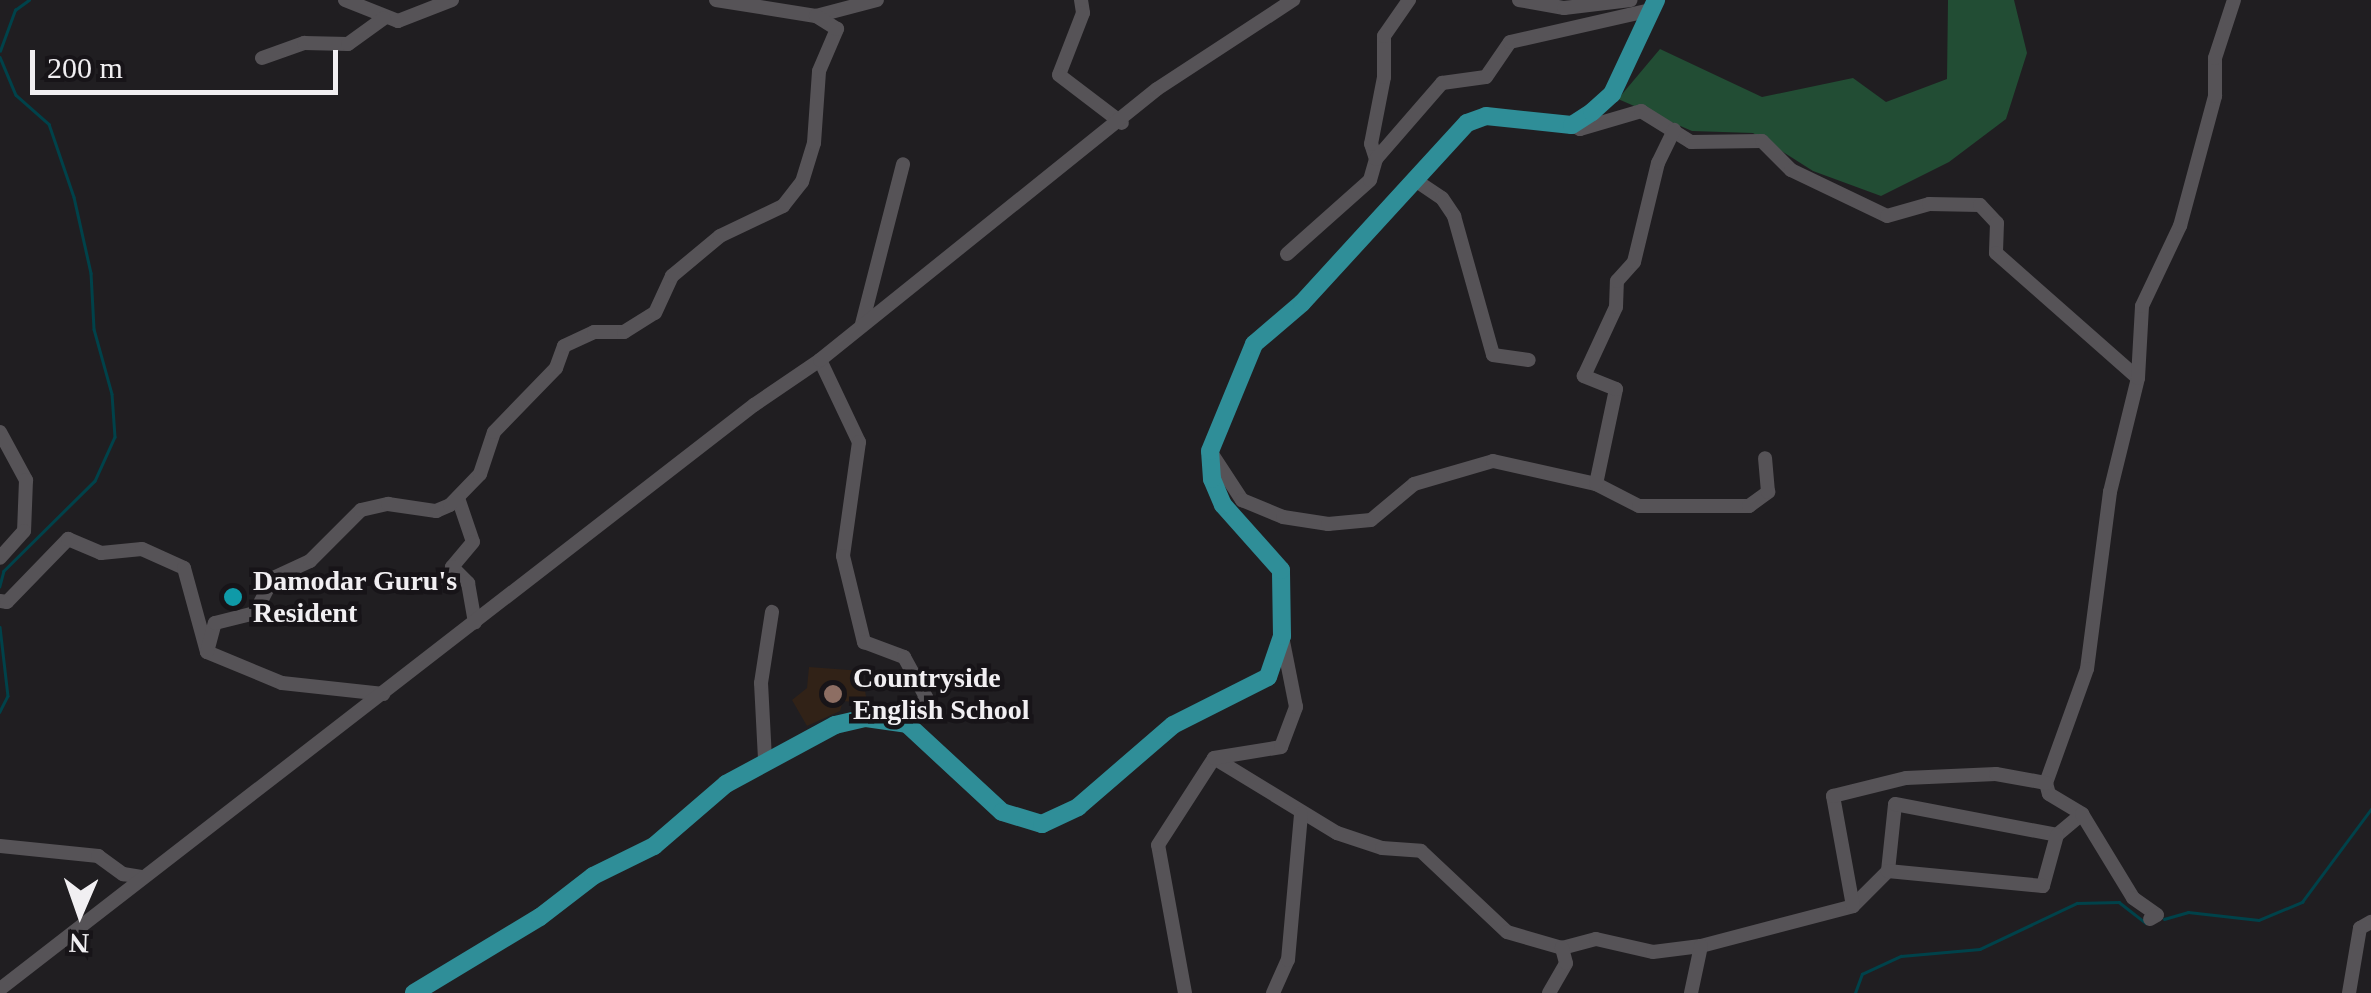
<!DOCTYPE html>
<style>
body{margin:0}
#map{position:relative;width:2371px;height:993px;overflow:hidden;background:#201e21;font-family:"Times New Roman",serif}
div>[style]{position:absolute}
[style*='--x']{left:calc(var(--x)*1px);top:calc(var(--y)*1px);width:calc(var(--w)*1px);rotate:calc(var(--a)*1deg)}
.education>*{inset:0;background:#312217}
.green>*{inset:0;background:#224d34}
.stream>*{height:2.5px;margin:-1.25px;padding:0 1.25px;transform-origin:1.25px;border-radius:1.25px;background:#00424a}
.minor>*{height:14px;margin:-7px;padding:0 7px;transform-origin:7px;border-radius:7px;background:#565357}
.major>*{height:18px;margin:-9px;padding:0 9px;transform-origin:9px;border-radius:9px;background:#2f8e98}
.dots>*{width:28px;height:28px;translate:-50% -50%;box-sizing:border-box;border:5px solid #171418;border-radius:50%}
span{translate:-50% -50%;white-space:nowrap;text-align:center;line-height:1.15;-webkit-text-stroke:9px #171418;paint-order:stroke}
.poi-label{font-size:28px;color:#f1eff2;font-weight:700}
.left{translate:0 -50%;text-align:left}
.north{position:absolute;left:30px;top:863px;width:100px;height:100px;-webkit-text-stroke:8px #171418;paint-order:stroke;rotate:182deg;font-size:28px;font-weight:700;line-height:40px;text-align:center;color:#f1eff2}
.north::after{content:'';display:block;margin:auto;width:35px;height:45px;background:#f1eff2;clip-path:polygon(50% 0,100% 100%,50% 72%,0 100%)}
.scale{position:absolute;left:30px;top:50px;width:308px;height:45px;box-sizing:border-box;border:5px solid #f1eff2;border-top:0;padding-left:12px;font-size:30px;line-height:35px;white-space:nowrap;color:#f1eff2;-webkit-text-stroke:8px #171418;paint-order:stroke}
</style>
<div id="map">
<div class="education">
<div style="clip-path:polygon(809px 667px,862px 671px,867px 703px,843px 701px,840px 711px,807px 726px,792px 700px,807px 688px)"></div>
</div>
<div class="green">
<div style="clip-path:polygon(1948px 0,2014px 0,2027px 53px,2006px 119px,1949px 162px,1881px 196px,1813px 171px,1753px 133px,1692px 131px,1618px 99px,1660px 49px,1762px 97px,1853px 78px,1886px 102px,1947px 79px)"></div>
</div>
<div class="stream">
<div style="--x:0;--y:51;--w:44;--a:-69.9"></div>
<div style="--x:15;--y:10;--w:17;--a:-36"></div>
<div style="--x:0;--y:57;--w:41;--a:67.2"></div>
<div style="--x:16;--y:95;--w:44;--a:41.3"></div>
<div style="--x:49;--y:124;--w:77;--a:71.1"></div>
<div style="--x:74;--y:197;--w:78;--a:77.4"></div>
<div style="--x:91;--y:273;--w:56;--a:86.9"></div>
<div style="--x:94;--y:329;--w:67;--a:74.5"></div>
<div style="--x:112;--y:394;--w:43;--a:86"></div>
<div style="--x:115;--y:437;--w:48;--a:114.4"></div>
<div style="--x:95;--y:481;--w:128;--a:135.3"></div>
<div style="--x:4;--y:571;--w:16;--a:105"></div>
<div style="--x:0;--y:627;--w:69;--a:83.4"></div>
<div style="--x:8;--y:696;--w:18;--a:117"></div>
<div style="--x:2164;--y:919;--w:25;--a:-16"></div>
<div style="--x:2188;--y:912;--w:71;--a:6.4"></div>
<div style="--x:2259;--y:920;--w:47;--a:-22.7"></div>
<div style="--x:2302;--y:902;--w:116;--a:-53.4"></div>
<div style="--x:1855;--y:993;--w:20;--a:-70"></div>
<div style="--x:1862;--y:974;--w:43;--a:-24.8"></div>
<div style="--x:1901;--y:956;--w:79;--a:-5.1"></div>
<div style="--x:1980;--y:949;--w:107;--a:-25.4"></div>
<div style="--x:2077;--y:903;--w:42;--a:-1.4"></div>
<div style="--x:2119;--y:902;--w:34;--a:38"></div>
</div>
<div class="minor">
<div style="--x:345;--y:0;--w:57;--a:21.6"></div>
<div style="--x:398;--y:21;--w:58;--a:-21.3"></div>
<div style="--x:716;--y:0;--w:101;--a:9.1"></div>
<div style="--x:816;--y:16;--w:63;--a:-14.7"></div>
<div style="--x:1081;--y:0;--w:13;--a:81"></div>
<div style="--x:1083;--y:13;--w:66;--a:111.2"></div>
<div style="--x:1059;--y:75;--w:79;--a:37.3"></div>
<div style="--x:1519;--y:0;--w:46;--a:10.1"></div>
<div style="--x:1564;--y:8;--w:67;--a:-6.8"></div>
<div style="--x:262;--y:58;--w:45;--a:-19.7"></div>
<div style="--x:304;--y:43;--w:44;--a:1.3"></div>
<div style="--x:348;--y:44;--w:44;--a:-35.8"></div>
<div style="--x:1572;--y:125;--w:9;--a:27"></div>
<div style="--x:1580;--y:129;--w:64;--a:-16.4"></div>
<div style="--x:1641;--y:111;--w:59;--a:31.8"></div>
<div style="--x:1691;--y:142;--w:71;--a:-0.8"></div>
<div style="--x:1762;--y:141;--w:41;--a:45"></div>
<div style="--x:1791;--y:170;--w:106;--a:25.6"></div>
<div style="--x:1887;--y:216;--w:44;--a:-15.9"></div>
<div style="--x:1929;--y:204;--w:51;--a:1.1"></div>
<div style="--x:1980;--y:205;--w:25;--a:47"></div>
<div style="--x:1997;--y:223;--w:30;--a:92"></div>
<div style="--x:1996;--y:253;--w:189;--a:41.4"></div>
<div style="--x:2138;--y:378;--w:117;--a:103.8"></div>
<div style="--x:2110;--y:492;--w:178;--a:97.4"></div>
<div style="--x:2087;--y:669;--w:121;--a:109.8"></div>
<div style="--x:2046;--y:783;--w:11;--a:75"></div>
<div style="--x:2049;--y:794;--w:39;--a:31"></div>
<div style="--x:2082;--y:814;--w:33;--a:140"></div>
<div style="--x:1376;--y:159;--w:16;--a:-108"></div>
<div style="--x:1371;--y:144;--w:68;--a:-79"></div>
<div style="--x:1384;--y:77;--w:41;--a:-90"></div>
<div style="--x:1384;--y:36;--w:44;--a:-55.2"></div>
<div style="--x:1415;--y:180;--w:32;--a:34"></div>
<div style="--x:1442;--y:198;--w:22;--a:56"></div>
<div style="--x:1454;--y:216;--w:144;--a:74.3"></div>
<div style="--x:1493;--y:355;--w:36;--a:8"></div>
<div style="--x:1287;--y:254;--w:111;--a:-41.7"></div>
<div style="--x:1370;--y:180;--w:22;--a:-74"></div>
<div style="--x:1376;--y:159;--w:101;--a:-49"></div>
<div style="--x:1442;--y:83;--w:44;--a:-7.8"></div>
<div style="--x:1486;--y:77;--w:42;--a:-55.6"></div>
<div style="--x:1510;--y:42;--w:145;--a:-12.8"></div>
<div style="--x:862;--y:324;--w:165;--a:-75.6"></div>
<div style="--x:820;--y:360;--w:91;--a:64.6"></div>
<div style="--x:859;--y:442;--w:115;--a:98"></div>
<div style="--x:843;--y:556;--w:89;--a:76.3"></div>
<div style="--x:864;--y:642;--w:43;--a:20.6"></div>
<div style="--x:904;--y:657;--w:46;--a:61.2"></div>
<div style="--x:926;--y:697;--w:33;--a:125"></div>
<div style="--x:2138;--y:378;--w:72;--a:-86.8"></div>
<div style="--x:2142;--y:306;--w:89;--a:-64.6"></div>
<div style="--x:2180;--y:226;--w:135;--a:-74.9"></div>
<div style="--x:2215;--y:96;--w:38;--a:-90"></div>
<div style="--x:2215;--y:58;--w:61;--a:-71.9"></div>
<div style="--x:0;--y:432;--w:55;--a:61.6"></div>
<div style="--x:26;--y:480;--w:51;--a:92.2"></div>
<div style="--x:24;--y:531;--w:36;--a:132"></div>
<div style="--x:1210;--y:451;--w:59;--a:56.9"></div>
<div style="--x:1242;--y:500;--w:44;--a:22.5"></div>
<div style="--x:1283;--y:517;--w:46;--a:8.8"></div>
<div style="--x:1328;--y:524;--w:43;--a:-5.3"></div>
<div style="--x:1371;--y:520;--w:56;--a:-39.9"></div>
<div style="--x:1414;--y:484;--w:82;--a:-16.2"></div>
<div style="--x:1493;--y:461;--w:106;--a:12.6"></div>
<div style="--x:1596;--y:484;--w:48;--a:27.1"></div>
<div style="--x:1639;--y:506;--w:110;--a:0"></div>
<div style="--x:1749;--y:506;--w:24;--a:-36"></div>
<div style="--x:1768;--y:492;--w:34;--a:-95"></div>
<div style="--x:1596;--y:484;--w:97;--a:-78.1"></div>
<div style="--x:1616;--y:389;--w:35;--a:-158"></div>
<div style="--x:1584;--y:376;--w:76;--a:-65.1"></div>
<div style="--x:1616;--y:307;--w:26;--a:-88"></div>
<div style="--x:1617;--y:281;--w:25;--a:-48"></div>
<div style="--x:1634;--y:262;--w:102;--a:-76.4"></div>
<div style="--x:1658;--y:163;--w:37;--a:-64"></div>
<div style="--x:458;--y:498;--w:46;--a:71.2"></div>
<div style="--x:473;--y:542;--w:33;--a:130"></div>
<div style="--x:452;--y:567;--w:23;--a:45"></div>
<div style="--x:468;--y:583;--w:40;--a:80"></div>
<div style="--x:0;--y:601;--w:7;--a:8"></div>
<div style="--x:7;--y:602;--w:88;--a:-45.9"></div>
<div style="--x:68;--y:539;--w:36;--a:23"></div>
<div style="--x:101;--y:553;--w:41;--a:-5.6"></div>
<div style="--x:142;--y:549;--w:46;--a:24.3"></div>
<div style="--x:184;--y:568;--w:87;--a:74.7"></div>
<div style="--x:207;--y:652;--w:81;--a:22.5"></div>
<div style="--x:282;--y:683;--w:102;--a:6.2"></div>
<div style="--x:207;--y:652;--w:30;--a:-75"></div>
<div style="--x:215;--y:623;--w:41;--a:-14"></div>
<div style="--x:255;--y:613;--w:39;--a:-63"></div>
<div style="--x:273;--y:578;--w:41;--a:-24.7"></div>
<div style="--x:310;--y:561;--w:72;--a:-45"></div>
<div style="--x:361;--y:510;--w:28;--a:-13"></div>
<div style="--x:388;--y:504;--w:49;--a:8.3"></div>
<div style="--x:436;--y:511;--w:15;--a:-23"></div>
<div style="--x:450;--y:505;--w:43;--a:-45.9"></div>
<div style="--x:480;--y:474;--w:44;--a:-71.6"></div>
<div style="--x:494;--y:432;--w:89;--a:-45.9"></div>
<div style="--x:556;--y:368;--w:23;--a:-70"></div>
<div style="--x:564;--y:346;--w:33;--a:-25"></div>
<div style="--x:594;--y:332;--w:30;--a:0"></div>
<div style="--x:624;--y:332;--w:36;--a:-32"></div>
<div style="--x:655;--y:313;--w:41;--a:-65.3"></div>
<div style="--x:672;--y:276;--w:62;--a:-39.8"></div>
<div style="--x:720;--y:236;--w:70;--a:-25.5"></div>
<div style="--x:783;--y:206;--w:31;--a:-52"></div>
<div style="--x:802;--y:182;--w:41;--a:-72.9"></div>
<div style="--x:814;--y:143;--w:72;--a:-86"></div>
<div style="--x:819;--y:71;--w:46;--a:-66.8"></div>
<div style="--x:837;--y:29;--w:25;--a:-148"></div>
<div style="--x:1214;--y:758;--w:144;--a:31.4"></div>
<div style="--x:1337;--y:833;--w:47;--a:18.4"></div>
<div style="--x:1382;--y:848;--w:39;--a:4"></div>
<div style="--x:1421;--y:851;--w:118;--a:43.3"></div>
<div style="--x:1507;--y:932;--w:57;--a:16.2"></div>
<div style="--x:1562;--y:948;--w:35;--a:-15"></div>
<div style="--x:1596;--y:939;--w:58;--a:12.8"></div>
<div style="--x:1653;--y:952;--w:48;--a:-7.1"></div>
<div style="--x:1701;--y:946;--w:157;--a:-14.7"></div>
<div style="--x:1853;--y:906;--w:49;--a:-45"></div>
<div style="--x:1888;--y:871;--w:67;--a:-84"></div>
<div style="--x:1895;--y:804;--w:165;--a:10.8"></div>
<div style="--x:2057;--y:835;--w:53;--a:105.4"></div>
<div style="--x:2043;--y:886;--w:156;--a:-174.5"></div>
<div style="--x:765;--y:759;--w:76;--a:-93"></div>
<div style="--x:761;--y:683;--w:72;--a:-81.2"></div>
<div style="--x:2082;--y:814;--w:98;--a:58.7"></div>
<div style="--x:2133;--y:898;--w:29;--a:35"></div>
<div style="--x:2157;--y:915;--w:8;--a:150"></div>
<div style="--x:0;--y:846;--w:99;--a:5.8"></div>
<div style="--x:98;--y:856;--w:31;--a:36"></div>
<div style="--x:123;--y:874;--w:20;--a:9"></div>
<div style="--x:1853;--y:906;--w:112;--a:-100.3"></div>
<div style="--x:1833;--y:796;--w:75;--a:-13.9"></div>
<div style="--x:1906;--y:778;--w:90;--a:-2.5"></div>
<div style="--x:1996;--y:774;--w:51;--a:10.2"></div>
<div style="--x:0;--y:989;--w:954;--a:-37.76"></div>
<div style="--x:754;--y:405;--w:80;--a:-34.3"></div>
<div style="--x:820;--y:360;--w:432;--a:-38.8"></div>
<div style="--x:1157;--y:89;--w:163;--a:-33.2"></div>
<div style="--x:1185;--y:993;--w:150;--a:-100.3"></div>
<div style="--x:1158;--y:845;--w:103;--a:-57.2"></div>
<div style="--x:1214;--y:758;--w:68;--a:-9.3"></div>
<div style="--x:1281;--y:747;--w:43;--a:-69.4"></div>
<div style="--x:1296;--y:707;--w:72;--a:-101.2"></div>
<div style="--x:1273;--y:993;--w:36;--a:-66"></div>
<div style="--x:1288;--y:960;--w:147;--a:-84.9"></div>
<div style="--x:1549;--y:993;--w:34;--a:-60"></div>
<div style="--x:1566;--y:963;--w:16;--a:-105"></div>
<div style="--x:1691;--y:993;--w:48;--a:-78"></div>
<div style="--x:2349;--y:993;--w:66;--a:-80.4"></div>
<div style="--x:2360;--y:928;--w:13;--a:-29"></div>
</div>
<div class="major">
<div style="--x:414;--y:993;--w:147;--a:-31.1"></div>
<div style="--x:540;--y:917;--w:67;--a:-37.7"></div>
<div style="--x:593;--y:876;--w:68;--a:-26.2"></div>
<div style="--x:654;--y:846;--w:95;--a:-40.7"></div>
<div style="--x:726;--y:784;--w:124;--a:-28.4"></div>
<div style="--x:835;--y:725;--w:32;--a:-13"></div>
<div style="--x:866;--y:718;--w:41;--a:8.3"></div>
<div style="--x:907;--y:724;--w:129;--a:42.8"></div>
<div style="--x:1002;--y:812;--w:42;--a:16.7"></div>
<div style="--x:1042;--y:824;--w:40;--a:-25"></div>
<div style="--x:1078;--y:807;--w:125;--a:-40.8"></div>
<div style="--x:1173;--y:725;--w:106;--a:-26.8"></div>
<div style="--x:1268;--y:677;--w:43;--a:-71.1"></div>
<div style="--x:1282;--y:636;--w:66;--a:-90.9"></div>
<div style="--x:1281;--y:570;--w:87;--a:-131.7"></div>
<div style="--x:1223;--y:505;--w:28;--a:-113"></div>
<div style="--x:1212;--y:479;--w:28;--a:-94"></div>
<div style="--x:1210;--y:451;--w:116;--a:-67.6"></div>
<div style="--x:1254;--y:344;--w:63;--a:-40.5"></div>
<div style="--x:1302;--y:303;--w:244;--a:-47.5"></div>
<div style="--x:1467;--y:123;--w:20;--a:-20"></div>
<div style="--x:1486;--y:116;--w:86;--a:6"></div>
<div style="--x:1572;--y:125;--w:24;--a:-33"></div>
<div style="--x:1592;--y:112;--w:27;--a:-42"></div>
<div style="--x:1612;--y:94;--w:104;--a:-64.9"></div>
</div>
<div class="dots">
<div style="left:233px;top:597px;background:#0f9aa8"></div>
<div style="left:833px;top:694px;background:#8d6e63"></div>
</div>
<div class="poi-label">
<span class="left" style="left:253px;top:597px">Damodar Guru's<br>Resident</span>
<span class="left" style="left:853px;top:694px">Countryside<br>English School</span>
</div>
<div class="north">N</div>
<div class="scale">200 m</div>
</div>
